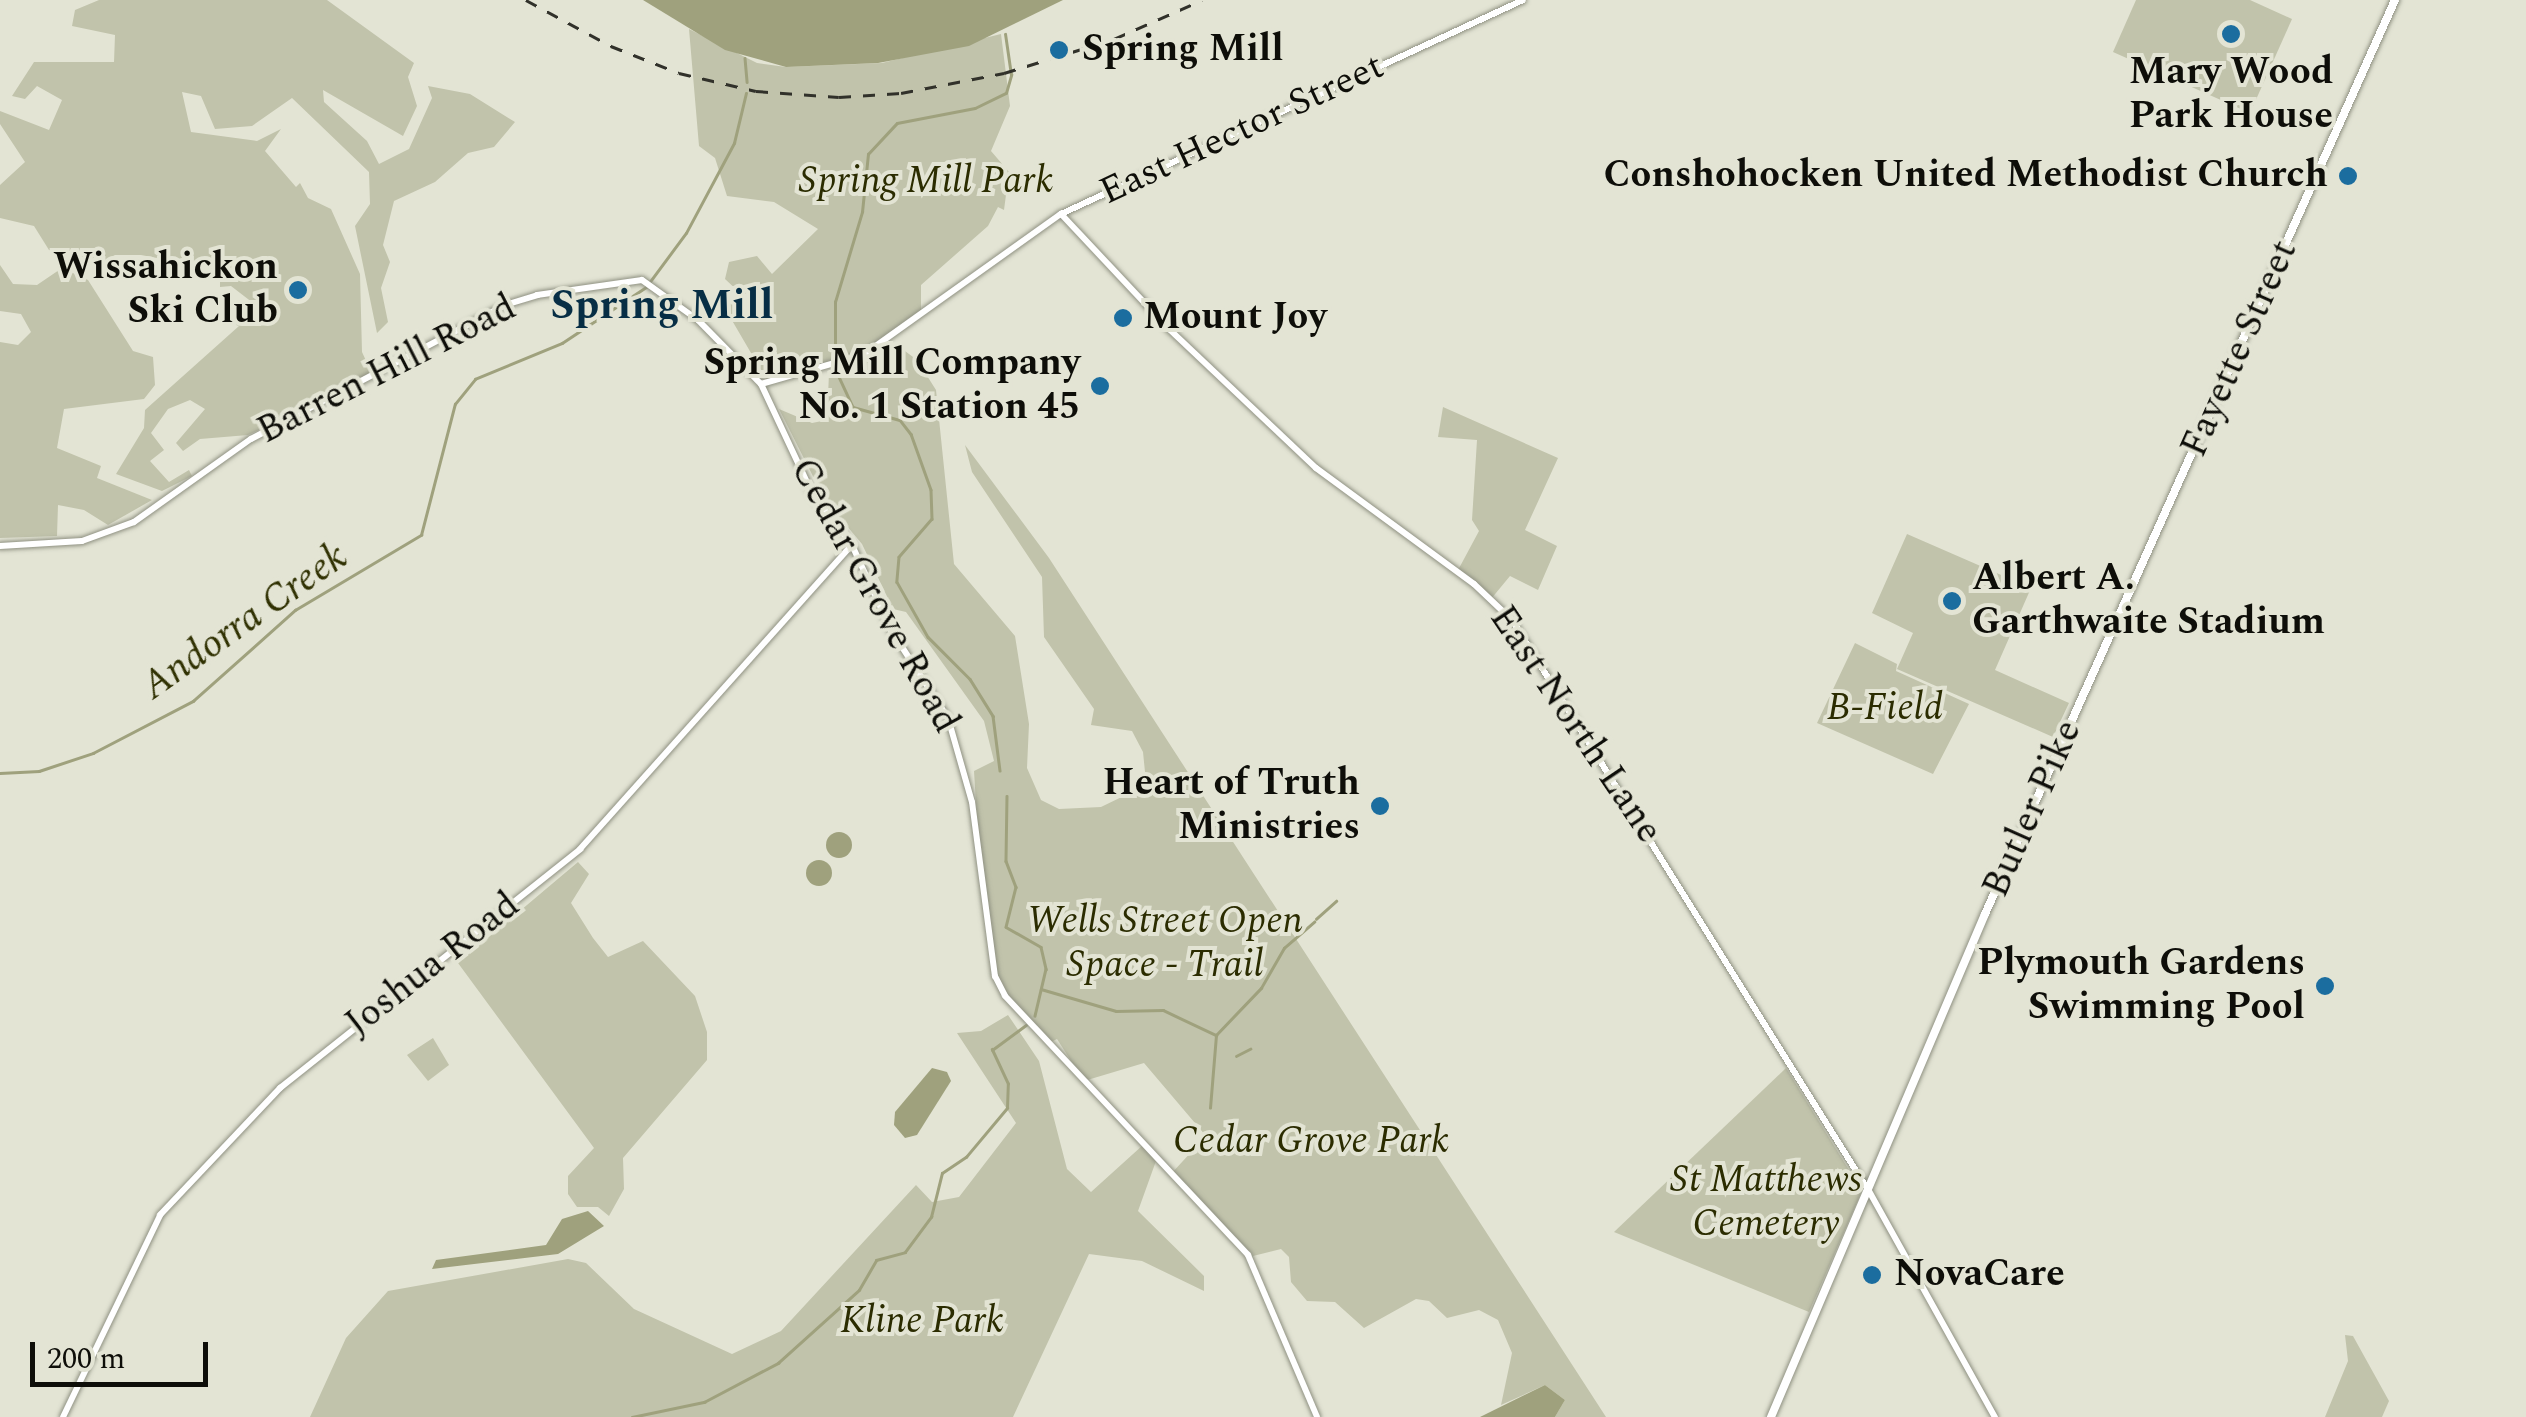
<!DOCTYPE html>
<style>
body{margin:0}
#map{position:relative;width:2526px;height:1417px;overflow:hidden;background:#e3e4d4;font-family:Spectral,serif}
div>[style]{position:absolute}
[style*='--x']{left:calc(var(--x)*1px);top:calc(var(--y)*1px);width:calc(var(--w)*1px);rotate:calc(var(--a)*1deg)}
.green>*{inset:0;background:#c1c3ab}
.water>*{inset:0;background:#9fa17d}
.round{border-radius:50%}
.stream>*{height:2.5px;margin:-1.25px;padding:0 1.25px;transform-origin:1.25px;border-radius:1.25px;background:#9fa17d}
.roads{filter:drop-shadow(0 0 2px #8f9182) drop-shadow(0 0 2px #8f9182)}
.tertiary>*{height:6px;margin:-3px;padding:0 3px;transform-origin:3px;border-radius:3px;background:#fff}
.secondary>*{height:6px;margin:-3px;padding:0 3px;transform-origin:3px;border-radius:3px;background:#fff}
.primary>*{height:8px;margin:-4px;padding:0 4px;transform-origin:4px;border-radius:4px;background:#fff}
.rail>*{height:2.5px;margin-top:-1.25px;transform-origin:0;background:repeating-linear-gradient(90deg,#31312a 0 12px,transparent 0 24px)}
.dots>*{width:28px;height:28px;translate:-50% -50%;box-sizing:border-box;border:5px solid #e3e4d4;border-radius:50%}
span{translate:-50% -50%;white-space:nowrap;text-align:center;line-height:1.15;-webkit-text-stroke:8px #e3e4d4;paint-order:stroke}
.poi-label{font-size:38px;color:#0e0e09;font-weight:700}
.left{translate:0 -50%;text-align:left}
.right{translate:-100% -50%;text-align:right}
.street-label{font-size:38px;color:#0e0e09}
.park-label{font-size:38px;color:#2b2c00;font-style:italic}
.water-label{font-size:40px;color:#303102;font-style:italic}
.quarter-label{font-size:42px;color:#072e45;font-weight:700}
.scale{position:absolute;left:30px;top:1342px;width:178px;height:45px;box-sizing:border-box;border:5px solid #0e0e09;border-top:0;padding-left:12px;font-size:30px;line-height:35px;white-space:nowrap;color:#0e0e09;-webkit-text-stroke:8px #e3e4d4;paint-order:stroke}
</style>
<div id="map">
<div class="green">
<div style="clip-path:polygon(99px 0,327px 0,414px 63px,408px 77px,417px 106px,403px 136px,323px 90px,324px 102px,367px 141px,379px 164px,409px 149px,432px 98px,428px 86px,470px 94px,515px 122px,494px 147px,468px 153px,435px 182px,394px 201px,383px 245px,390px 262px,381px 288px,388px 322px,377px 333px,355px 226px,370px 204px,369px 172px,292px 98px,252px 126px,215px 129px,201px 96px,182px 92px,191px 132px,257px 141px,281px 129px,265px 151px,296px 187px,300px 183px,308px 198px,331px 209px,360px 274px,362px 352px,373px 376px,248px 435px,200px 439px,183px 451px,176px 443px,205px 409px,190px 400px,168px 409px,151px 433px,164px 450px,150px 461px,169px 482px,189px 470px,192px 476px,162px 491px,116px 474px,144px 428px,145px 410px,239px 326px,233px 324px,242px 305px,251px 313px,257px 306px,231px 286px,220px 287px,220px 279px,205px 267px,141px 255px,115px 255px,97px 264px,49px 250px,34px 226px,0 218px,0 185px,25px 162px,0 124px,0 111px,49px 130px,62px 100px,37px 86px,25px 99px,12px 96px,34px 62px,114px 62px,115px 35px,72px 26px,75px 10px)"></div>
<div style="clip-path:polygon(2136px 0,2250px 0,2292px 19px,2250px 113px,2113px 52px)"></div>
<div style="clip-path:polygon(689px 29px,757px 63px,786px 67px,882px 63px,1001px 34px,1010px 106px,991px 151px,1009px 172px,1004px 210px,998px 207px,988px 226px,921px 285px,921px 311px,876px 348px,768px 382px,723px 305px,740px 293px,725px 279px,729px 262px,757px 256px,772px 274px,818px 229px,774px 202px,727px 196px,715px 158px,699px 146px)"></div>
<div style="clip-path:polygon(0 265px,13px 284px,37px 285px,62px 268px,88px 280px,133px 351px,153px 357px,155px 385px,144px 399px,64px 409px,57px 448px,101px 466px,97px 478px,152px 500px,108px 525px,84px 510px,58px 505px,57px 536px,0 538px,0 342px,18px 345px,31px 332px,21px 314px,0 311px)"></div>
<div style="clip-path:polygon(897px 345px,917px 360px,936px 390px,954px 564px,1015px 636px,1029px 724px,1027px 768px,1041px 800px,1059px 809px,1101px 807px,1134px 791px,1145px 772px,1143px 752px,1132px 731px,1091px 725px,1094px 709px,1044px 637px,1042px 577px,972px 472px,965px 445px,1049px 558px,1606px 1417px,1555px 1417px,1565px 1400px,1545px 1385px,1501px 1405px,1512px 1353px,1498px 1320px,1479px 1310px,1447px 1318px,1429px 1301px,1416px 1299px,1364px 1328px,1335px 1302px,1307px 1301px,1291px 1282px,1289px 1257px,1281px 1249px,1249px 1257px,1170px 1175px,1206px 1136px,1144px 1063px,1084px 1081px,1057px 1039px,1049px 1043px,1005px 996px,995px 976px,978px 837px,974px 771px,994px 761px,984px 721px,906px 612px,893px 609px,862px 544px,825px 500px,779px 409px,812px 423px,827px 420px,829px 373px)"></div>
<div style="clip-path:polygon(1443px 407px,1558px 458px,1525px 530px,1557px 546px,1538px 590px,1510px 576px,1491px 599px,1457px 572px,1479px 531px,1472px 520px,1477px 440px,1438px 437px)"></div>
<div style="clip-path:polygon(1907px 534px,2031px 588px,1995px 670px,2069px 703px,2053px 737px,1897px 669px,1913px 633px,1872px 613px)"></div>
<div style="clip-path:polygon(1855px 643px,1897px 664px,1896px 671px,1969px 704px,1933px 774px,1817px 723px)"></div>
<div style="clip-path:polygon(578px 862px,589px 874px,571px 903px,593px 938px,608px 957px,643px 941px,695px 996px,707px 1032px,707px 1060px,623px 1158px,624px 1189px,609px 1216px,598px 1207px,577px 1207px,568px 1194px,568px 1176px,594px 1148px,458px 963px)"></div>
<div style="clip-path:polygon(1008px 1015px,1039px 1061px,1067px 1169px,1091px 1192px,1143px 1145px,1156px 1161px,1138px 1211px,1204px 1276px,1204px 1291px,1142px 1261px,1089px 1254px,1013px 1417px,310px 1417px,346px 1338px,388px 1291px,568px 1259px,586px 1263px,634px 1309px,732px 1354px,781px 1331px,916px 1185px,932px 1202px,959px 1197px,1016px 1123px,957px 1033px,981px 1031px)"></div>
<div style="clip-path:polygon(433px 1038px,449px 1065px,428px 1081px,407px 1055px)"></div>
<div style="clip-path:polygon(1786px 1068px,1862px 1191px,1809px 1312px,1614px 1232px)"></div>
<div style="clip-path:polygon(2345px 1335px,2353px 1336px,2389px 1401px,2382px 1417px,2325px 1417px,2348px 1361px)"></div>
</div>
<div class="water">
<div style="clip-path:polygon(643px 0,1063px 0,969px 46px,878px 63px,786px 67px,725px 50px)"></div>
<div class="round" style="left:826px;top:832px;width:26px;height:26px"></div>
<div class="round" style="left:806px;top:860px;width:26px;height:26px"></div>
<div style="clip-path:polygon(932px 1068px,947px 1072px,951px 1081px,917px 1135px,905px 1138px,894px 1125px,895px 1112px)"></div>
<div style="clip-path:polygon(588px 1211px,604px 1226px,558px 1254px,432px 1269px,436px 1260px,546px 1245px,562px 1219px)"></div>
<div style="clip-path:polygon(1545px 1385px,1565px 1400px,1555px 1417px,1480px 1417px)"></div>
</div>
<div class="stream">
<div style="--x:745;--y:58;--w:24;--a:85"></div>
<div style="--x:835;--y:358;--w:56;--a:-90"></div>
<div style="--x:835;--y:302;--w:94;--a:-73.3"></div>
<div style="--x:862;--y:212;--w:58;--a:-84.1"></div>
<div style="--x:868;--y:154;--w:42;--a:-46.9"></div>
<div style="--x:897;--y:123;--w:79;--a:-10.9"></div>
<div style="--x:975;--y:108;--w:34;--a:-26"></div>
<div style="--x:1006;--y:93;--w:19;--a:-74"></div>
<div style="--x:1011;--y:75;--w:41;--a:-98.3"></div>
<div style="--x:834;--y:366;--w:45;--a:65.1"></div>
<div style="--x:853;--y:407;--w:49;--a:15.5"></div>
<div style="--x:900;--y:420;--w:18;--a:52"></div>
<div style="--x:911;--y:434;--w:59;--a:70.3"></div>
<div style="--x:931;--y:490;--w:29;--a:88"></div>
<div style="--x:932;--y:519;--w:50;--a:131"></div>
<div style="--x:899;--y:557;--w:25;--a:95"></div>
<div style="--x:897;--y:582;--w:63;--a:60.6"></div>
<div style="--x:928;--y:637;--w:59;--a:45"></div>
<div style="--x:970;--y:679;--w:44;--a:58.1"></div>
<div style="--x:993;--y:716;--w:55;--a:82.7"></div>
<div style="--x:0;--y:773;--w:39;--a:-3"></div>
<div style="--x:39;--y:771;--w:57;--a:-18.4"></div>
<div style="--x:93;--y:753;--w:113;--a:-27.5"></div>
<div style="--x:193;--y:701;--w:137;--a:-41.7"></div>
<div style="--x:295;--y:610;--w:147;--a:-30.8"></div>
<div style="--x:421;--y:535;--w:135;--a:-75.5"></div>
<div style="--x:455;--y:404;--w:32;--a:-51"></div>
<div style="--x:475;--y:379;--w:94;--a:-22.5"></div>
<div style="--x:562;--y:343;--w:101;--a:-33.7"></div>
<div style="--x:646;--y:287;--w:67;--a:-53.5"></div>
<div style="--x:686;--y:233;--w:102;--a:-61.9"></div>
<div style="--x:734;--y:143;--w:51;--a:-76.5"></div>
<div style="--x:1007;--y:796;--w:65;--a:90.9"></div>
<div style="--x:1006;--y:861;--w:28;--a:69"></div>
<div style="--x:1016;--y:887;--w:41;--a:104"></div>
<div style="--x:1006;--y:927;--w:40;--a:29.7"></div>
<div style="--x:1041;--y:947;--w:23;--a:77"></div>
<div style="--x:1046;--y:969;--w:48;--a:103.2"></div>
<div style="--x:1316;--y:919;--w:27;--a:-42"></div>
<div style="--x:1041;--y:989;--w:78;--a:16.3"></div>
<div style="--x:1116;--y:1011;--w:47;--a:-1.2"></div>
<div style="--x:1163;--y:1010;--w:59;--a:25.3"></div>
<div style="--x:1216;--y:1035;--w:65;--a:-46.2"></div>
<div style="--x:1261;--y:988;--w:46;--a:-60.1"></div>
<div style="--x:1284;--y:948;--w:40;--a:-41"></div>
<div style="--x:1236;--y:1056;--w:16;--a:-27"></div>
<div style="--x:1210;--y:1108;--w:73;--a:-85.3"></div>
<div style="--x:632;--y:1417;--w:74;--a:-11.8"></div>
<div style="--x:704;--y:1402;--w:84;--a:-27.8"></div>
<div style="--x:778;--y:1363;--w:109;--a:-42"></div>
<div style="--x:859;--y:1290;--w:34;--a:-60"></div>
<div style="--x:876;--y:1260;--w:30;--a:-15"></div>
<div style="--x:905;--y:1252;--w:44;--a:-53.4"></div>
<div style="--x:931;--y:1217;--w:45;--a:-76"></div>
<div style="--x:942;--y:1173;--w:29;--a:-34"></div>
<div style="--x:966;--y:1157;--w:64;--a:-50.1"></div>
<div style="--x:1007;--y:1108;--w:24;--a:-88"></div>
<div style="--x:1008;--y:1084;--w:38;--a:-115"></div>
<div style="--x:992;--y:1050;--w:42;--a:-36.3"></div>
</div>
<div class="roads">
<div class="tertiary">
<div style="--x:1061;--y:214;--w:158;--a:46.8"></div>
<div style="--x:1169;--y:329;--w:202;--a:43.4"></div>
<div style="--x:1316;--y:468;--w:196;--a:36.3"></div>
<div style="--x:1474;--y:584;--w:52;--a:43.5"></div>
<div style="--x:1512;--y:620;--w:672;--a:58.01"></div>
<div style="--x:852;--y:545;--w:94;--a:65.4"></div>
<div style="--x:891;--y:630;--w:105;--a:57.1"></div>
<div style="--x:948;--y:718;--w:87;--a:74.1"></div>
<div style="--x:972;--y:802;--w:176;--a:82.5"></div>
<div style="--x:995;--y:976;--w:22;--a:63"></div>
<div style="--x:1005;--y:996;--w:355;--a:46.8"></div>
<div style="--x:1248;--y:1255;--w:176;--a:66.9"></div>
<div style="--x:0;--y:546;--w:82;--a:-3.5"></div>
<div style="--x:82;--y:541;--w:55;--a:-20.1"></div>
<div style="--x:134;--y:522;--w:143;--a:-35.4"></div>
<div style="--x:251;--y:439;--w:287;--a:-27.8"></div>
<div style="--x:505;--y:305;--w:34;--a:-17"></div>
<div style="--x:537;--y:295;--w:106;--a:-8.1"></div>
<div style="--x:642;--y:280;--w:69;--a:35.5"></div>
<div style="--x:698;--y:320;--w:90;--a:45.5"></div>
</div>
<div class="secondary">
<div style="--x:1869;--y:1191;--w:259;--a:60.9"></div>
<div style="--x:63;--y:1417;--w:224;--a:-64.3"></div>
<div style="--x:160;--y:1215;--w:175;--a:-46.6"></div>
<div style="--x:280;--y:1088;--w:384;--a:-38.5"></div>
<div style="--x:580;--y:849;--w:408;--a:-48.2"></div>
<div style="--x:852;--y:545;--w:63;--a:-128"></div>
<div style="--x:813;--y:495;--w:123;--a:-115.1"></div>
<div style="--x:761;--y:384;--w:106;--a:-15.9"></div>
<div style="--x:863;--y:355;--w:243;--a:-35.5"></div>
<div style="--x:1061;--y:214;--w:509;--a:-24.85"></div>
</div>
<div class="primary">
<div style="--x:1771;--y:1417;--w:547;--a:-66.95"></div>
<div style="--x:1985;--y:914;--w:1002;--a:-65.84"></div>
</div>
</div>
<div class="rail">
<div style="--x:526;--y:0;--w:97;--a:28.4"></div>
<div style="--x:611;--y:46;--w:73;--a:21.7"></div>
<div style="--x:679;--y:73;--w:79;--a:13.2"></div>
<div style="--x:756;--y:91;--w:83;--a:4.1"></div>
<div style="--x:839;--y:97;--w:62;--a:-3.7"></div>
<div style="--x:901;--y:93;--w:105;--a:-11"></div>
<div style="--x:1004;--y:73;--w:115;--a:-17.2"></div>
<div style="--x:1114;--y:39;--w:96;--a:-23.9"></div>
</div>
<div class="dots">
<div style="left:2231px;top:34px;background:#1b6d9f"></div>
<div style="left:1059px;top:50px;background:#1b6d9f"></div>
<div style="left:2348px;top:176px;background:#1b6d9f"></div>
<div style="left:298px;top:290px;background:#1b6d9f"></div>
<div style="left:1123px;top:318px;background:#1b6d9f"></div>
<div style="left:1100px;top:386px;background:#1b6d9f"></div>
<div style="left:1952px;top:601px;background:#1b6d9f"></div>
<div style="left:1380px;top:806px;background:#1b6d9f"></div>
<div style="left:2325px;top:986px;background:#1b6d9f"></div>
<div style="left:1872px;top:1275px;background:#1b6d9f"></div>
</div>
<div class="poi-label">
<span class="left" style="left:1082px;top:50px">Spring Mill</span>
<span style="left:2231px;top:95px">Mary Wood<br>Park House</span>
<span class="right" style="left:2328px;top:176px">Conshohocken United Methodist Church</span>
<span class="right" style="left:278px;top:290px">Wissahickon<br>Ski Club</span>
<span class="left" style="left:1143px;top:318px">Mount Joy</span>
<span class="right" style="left:1080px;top:386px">Spring Mill Company<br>No. 1 Station 45</span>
<span class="left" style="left:1972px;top:601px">Albert A.<br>Garthwaite Stadium</span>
<span class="right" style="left:1360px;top:806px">Heart of Truth<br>Ministries</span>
<span class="right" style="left:2305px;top:986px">Plymouth Gardens<br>Swimming Pool</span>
<span class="left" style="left:1894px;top:1275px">NovaCare</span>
</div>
<div class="street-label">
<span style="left:1242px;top:130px;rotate:-25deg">East Hector Street</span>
<span style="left:2240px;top:349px;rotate:-66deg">Fayette Street</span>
<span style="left:387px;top:370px;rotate:-27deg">Barren Hill Road</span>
<span style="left:874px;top:596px;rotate:61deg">Cedar Grove Road</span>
<span style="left:1575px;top:725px;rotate:56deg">East North Lane</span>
<span style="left:2033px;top:809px;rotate:-66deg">Butler Pike</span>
<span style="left:433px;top:965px;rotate:-38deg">Joshua Road</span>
</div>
<div class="park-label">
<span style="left:926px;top:182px">Spring Mill Park</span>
<span style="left:1885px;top:709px">B-Field</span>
<span style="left:1165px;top:944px">Wells Street Open<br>Space - Trail</span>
<span style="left:1311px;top:1142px">Cedar Grove Park</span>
<span style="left:1766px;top:1203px">St Matthews<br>Cemetery</span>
<span style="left:922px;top:1322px">Kline Park</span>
</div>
<div class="water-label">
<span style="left:245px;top:622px;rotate:-35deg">Andorra Creek</span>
</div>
<div class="quarter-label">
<span style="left:662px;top:306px">Spring Mill</span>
</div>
<div class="scale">200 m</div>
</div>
